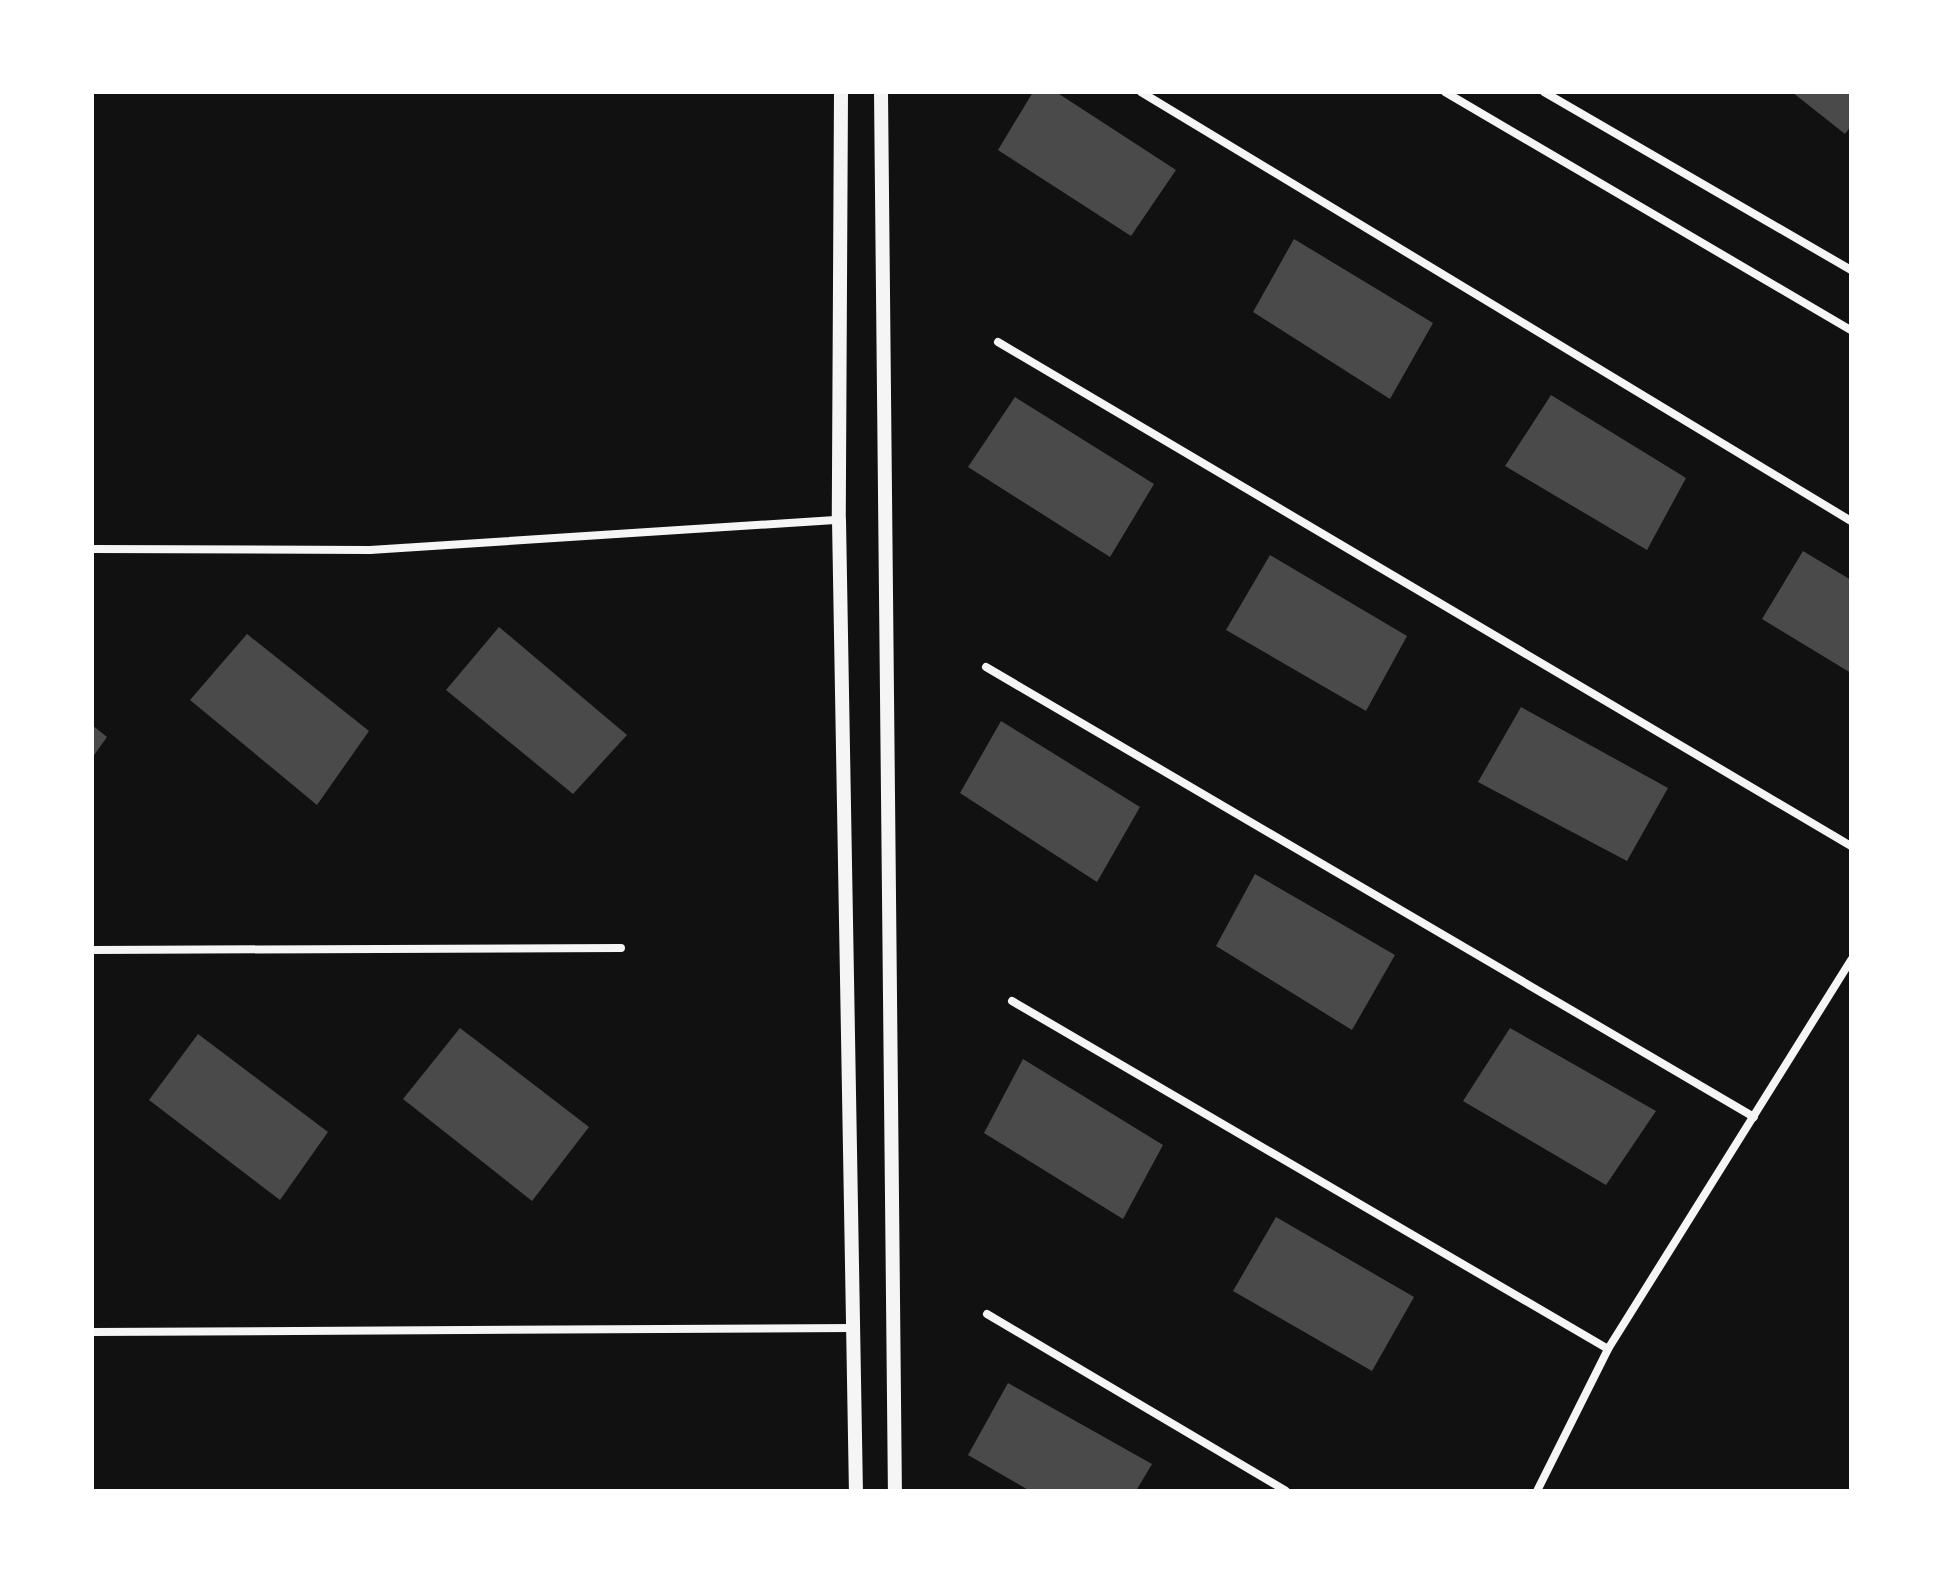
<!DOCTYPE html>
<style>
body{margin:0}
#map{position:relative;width:1943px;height:1583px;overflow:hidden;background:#111;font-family:"Golos Text",sans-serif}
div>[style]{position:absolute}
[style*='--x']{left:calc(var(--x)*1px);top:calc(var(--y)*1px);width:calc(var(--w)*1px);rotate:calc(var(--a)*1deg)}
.building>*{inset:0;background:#4a4a4a}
.minor>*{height:8px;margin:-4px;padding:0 4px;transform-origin:4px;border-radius:4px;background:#f5f5f5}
.tertiary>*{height:14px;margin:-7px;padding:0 7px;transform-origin:7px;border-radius:7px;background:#f5f5f5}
span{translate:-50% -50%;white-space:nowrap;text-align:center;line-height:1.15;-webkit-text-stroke:6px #fff;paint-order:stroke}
.frame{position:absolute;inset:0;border:94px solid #fff;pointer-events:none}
</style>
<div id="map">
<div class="building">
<div style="clip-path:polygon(1033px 92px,1056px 92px,1176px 170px,1131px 236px,998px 150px)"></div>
<div style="clip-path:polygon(1792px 92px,1851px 92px,1851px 126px,1845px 134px)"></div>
<div style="clip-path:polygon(1294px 239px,1433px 323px,1390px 399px,1253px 312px)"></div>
<div style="clip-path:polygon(1551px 395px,1686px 478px,1647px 550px,1505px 466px)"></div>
<div style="clip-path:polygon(1015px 397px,1154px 484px,1110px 557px,968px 467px)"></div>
<div style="clip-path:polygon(1803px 551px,1851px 580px,1851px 673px,1762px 619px)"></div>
<div style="clip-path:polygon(1270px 555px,1407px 636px,1366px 711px,1226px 630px)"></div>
<div style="clip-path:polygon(499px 627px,627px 735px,573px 794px,446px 690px)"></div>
<div style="clip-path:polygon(247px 634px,369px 731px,317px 805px,190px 700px)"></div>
<div style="clip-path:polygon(1521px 707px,1668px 788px,1627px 861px,1478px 782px)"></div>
<div style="clip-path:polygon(1001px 721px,1140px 807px,1097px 882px,960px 793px)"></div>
<div style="clip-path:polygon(92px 725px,107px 737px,92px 758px)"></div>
<div style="clip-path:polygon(1255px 874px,1395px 955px,1352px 1030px,1216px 946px)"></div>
<div style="clip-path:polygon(460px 1028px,589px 1127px,532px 1201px,403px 1099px)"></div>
<div style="clip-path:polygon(1510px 1028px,1656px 1111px,1606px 1185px,1463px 1101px)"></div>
<div style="clip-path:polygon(198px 1034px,328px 1132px,280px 1200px,149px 1100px)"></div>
<div style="clip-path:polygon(1023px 1059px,1163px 1145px,1123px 1219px,984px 1133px)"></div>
<div style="clip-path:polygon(1276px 1217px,1414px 1297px,1372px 1371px,1233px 1291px)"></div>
<div style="clip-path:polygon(1008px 1383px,1152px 1464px,1136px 1491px,1030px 1491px,968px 1455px)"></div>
</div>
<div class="minor">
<div style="--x:1141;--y:92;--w:830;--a:31.14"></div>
<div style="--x:1445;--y:92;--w:471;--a:30.4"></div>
<div style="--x:1544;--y:92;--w:355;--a:30.1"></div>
<div style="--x:998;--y:342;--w:991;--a:30.58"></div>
<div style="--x:92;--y:549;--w:278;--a:0.2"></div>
<div style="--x:370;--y:550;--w:470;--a:-3.7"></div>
<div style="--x:986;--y:667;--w:890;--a:30.37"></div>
<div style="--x:92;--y:950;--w:529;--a:-0.22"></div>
<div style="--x:1012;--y:1001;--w:690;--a:30.28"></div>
<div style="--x:987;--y:1314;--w:347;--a:30.6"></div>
<div style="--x:92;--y:1332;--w:762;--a:-0.3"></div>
<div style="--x:1537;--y:1491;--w:159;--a:-63.4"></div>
<div style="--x:1608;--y:1349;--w:459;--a:-58"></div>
</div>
<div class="tertiary">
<div style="--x:841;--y:92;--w:428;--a:90.3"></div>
<div style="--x:839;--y:520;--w:971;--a:89"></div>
<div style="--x:881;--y:92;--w:1399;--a:89.43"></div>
</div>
<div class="frame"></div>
</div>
